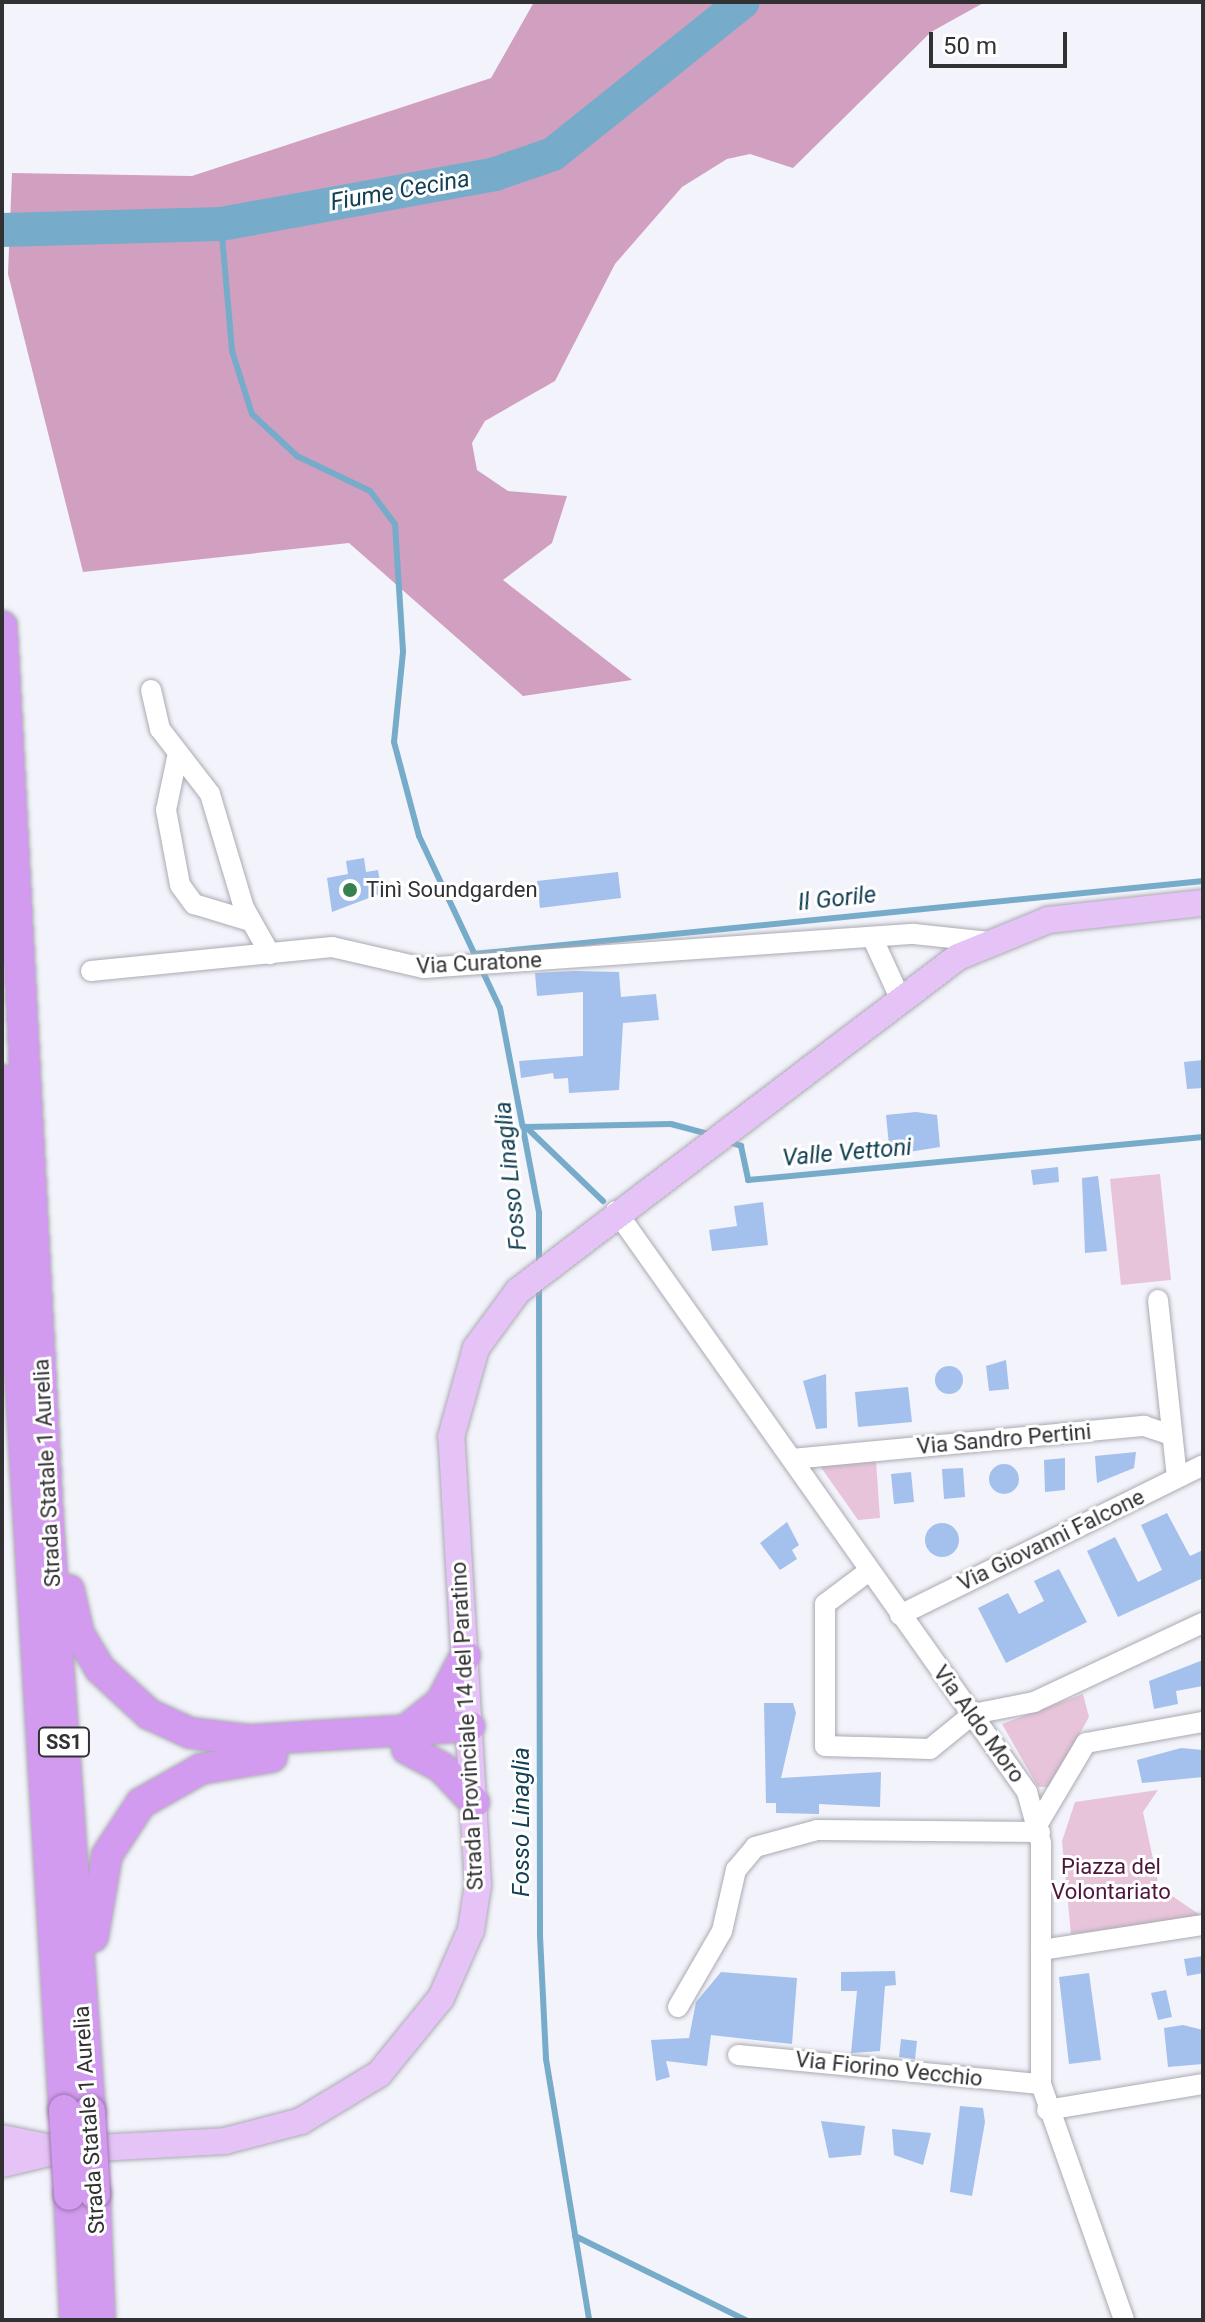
<!DOCTYPE html>
<meta charset="utf-8">
<style>
body{margin:0}
#map{position:relative;width:1205px;height:2322px;overflow:hidden;background:#f3f3fb;font-family:Roboto,sans-serif}
div>[style]{position:absolute}
[style*='--x']{left:calc(var(--x)*1px);top:calc(var(--y)*1px);width:calc(var(--w)*1px);rotate:calc(var(--a)*1deg)}
.green>*{inset:0;background:#e7c4da}
.forest>*{inset:0;background:#d1a0c0}
.stream>*{height:6px;margin:-3px;padding:0 3px;transform-origin:3px;border-radius:3px;background:#76acca}
.river>*{height:34px;margin:-17px;padding:0 17px;transform-origin:17px;border-radius:17px;background:#76acca}
.building>*{inset:0;background:#a4c0ed}
.round{border-radius:50%}
.roads{filter:drop-shadow(0 0 2px #abaab2) drop-shadow(0 0 2px #abaab2)}
.minor>*{height:20px;margin:-10px;padding:0 10px;transform-origin:10px;border-radius:10px;background:#fff}
.major>*{height:26px;margin:-13px;padding:0 13px;transform-origin:13px;border-radius:13px;background:#e5c3f6}
.highway>*{height:30px;margin:-15px;padding:0 15px;transform-origin:15px;border-radius:15px;background:#d39bf0}
.bridges{filter:drop-shadow(0 0 2px #9a76ae) drop-shadow(0 0 2px #9a76ae)}
.highway-bridge>*{height:30px;margin:-15px;padding:0 15px;transform-origin:15px;border-radius:15px;background:#d39bf0}
.dots>*{width:22px;height:22px;translate:-50% -50%;box-sizing:border-box;border:4px solid #fff;border-radius:50%}
span{translate:-50% -50%;white-space:nowrap;text-align:center;line-height:1.15;-webkit-text-stroke:6px #fff;paint-order:stroke}
.shield-label span{padding:2px 6px;background:#fff;border:2px solid;border-radius:6px;-webkit-text-stroke-width:0}
.shield-label{font-size:20px;color:#313134;font-weight:700}
.poi-label{font-size:22px;color:#313134}
.left{translate:0 -50%;text-align:left}
.street-label{font-size:22px;color:#313134}
.park-label{font-size:22px;color:#4e153f}
.water-label{font-size:24px;color:#134055;font-style:italic}
.frame{position:absolute;inset:0;border:4px solid #313134;pointer-events:none}
.scale{position:absolute;left:929px;top:32px;width:138px;height:36px;box-sizing:border-box;border:4px solid #313134;border-top:0;padding-left:10px;font-size:24px;line-height:28px;white-space:nowrap;color:#313134;-webkit-text-stroke:6px #fff;paint-order:stroke}
</style>
<div id="map">
<div class="green">
<div style="clip-path:polygon(1160px 1174px,1171px 1280px,1121px 1285px,1110px 1179px)"></div>
<div style="clip-path:polygon(876px 1461px,880px 1518px,858px 1520px,820px 1466px)"></div>
<div style="clip-path:polygon(1083px 1694px,1089px 1717px,1050px 1787px,1038px 1787px,1002px 1724px)"></div>
<div style="clip-path:polygon(1158px 1790px,1143px 1812px,1159px 1887px,1203px 1917px,1071px 1934px,1062px 1841px,1075px 1802px)"></div>
</div>
<div class="forest">
<div style="clip-path:polygon(534px 2px,985px 2px,931px 32px,793px 168px,750px 154px,727px 159px,682px 187px,615px 264px,555px 381px,485px 421px,472px 443px,477px 470px,508px 491px,567px 496px,552px 543px,503px 580px,632px 680px,523px 696px,349px 543px,83px 572px,8px 274px,12px 173px,192px 176px,491px 78px)"></div>
</div>
<div class="stream">
<div style="--x:221;--y:224;--w:127;--a:85"></div>
<div style="--x:232;--y:351;--w:66;--a:72.4"></div>
<div style="--x:252;--y:414;--w:62;--a:43"></div>
<div style="--x:297;--y:456;--w:81;--a:25.6"></div>
<div style="--x:370;--y:491;--w:41;--a:52.9"></div>
<div style="--x:395;--y:524;--w:128;--a:86.4"></div>
<div style="--x:403;--y:652;--w:90;--a:95.7"></div>
<div style="--x:394;--y:742;--w:97;--a:75.1"></div>
<div style="--x:419;--y:836;--w:190;--a:64.8"></div>
<div style="--x:500;--y:1008;--w:209;--a:79.2"></div>
<div style="--x:539;--y:1213;--w:51;--a:90"></div>
<div style="--x:474;--y:954;--w:733;--a:-5.72"></div>
<div style="--x:526;--y:1127;--w:145;--a:-1.2"></div>
<div style="--x:671;--y:1124;--w:42;--a:15"></div>
<div style="--x:526;--y:1127;--w:107;--a:43.9"></div>
<div style="--x:726;--y:1141;--w:16;--a:18"></div>
<div style="--x:741;--y:1146;--w:35;--a:78"></div>
<div style="--x:748;--y:1180;--w:457;--a:-5.4"></div>
<div style="--x:539;--y:1283;--w:653;--a:89.91"></div>
<div style="--x:540;--y:1936;--w:123;--a:87.2"></div>
<div style="--x:546;--y:2059;--w:265;--a:80.6"></div>
<div style="--x:575;--y:2236;--w:191;--a:26.2"></div>
</div>
<div class="river">
<div style="--x:2;--y:230;--w:219;--a:-1.6"></div>
<div style="--x:221;--y:224;--w:279;--a:-10.3"></div>
<div style="--x:495;--y:174;--w:61;--a:-19"></div>
<div style="--x:553;--y:154;--w:243;--a:-38.7"></div>
</div>
<div class="building">
<div style="clip-path:polygon(364px 858px,366px 872px,378px 870px,382px 893px,332px 912px,327px 878px,348px 874px,346px 861px)"></div>
<div style="clip-path:polygon(618px 872px,621px 898px,540px 908px,537px 881px)"></div>
<div style="clip-path:polygon(575px 971px,619px 972px,621px 997px,656px 994px,659px 1020px,623px 1023px,619px 1090px,569px 1093px,568px 1078px,554px 1079px,553px 1073px,521px 1078px,519px 1061px,583px 1056px,583px 992px,537px 996px,535px 973px)"></div>
<div style="clip-path:polygon(1203px 1060px,1203px 1088px,1187px 1089px,1184px 1062px)"></div>
<div style="clip-path:polygon(916px 1112px,937px 1115px,940px 1147px,890px 1155px,886px 1115px)"></div>
<div style="clip-path:polygon(1058px 1167px,1059px 1182px,1033px 1185px,1031px 1170px)"></div>
<div style="clip-path:polygon(1098px 1176px,1107px 1251px,1085px 1253px,1082px 1178px)"></div>
<div style="clip-path:polygon(763px 1202px,768px 1245px,712px 1251px,709px 1230px,737px 1226px,734px 1206px)"></div>
<div style="clip-path:polygon(1006px 1360px,1009px 1389px,989px 1391px,986px 1366px)"></div>
<div class="round" style="left:935px;top:1366px;width:28px;height:28px"></div>
<div style="clip-path:polygon(826px 1374px,827px 1428px,816px 1429px,803px 1381px)"></div>
<div style="clip-path:polygon(908px 1387px,912px 1422px,858px 1427px,855px 1392px)"></div>
<div style="clip-path:polygon(1136px 1452px,1134px 1468px,1097px 1483px,1095px 1456px)"></div>
<div style="clip-path:polygon(1065px 1458px,1065px 1490px,1045px 1492px,1044px 1460px)"></div>
<div class="round" style="left:989px;top:1464px;width:30px;height:30px"></div>
<div style="clip-path:polygon(963px 1468px,965px 1497px,944px 1499px,942px 1469px)"></div>
<div style="clip-path:polygon(911px 1472px,914px 1502px,894px 1504px,891px 1474px)"></div>
<div style="clip-path:polygon(1167px 1513px,1190px 1556px,1203px 1550px,1203px 1578px,1118px 1617px,1087px 1551px,1115px 1537px,1138px 1582px,1162px 1570px,1141px 1525px)"></div>
<div style="clip-path:polygon(787px 1522px,799px 1545px,792px 1550px,797px 1559px,780px 1570px,760px 1543px)"></div>
<div class="round" style="left:925px;top:1523px;width:34px;height:34px"></div>
<div style="clip-path:polygon(1059px 1569px,1087px 1622px,1006px 1663px,978px 1608px,1008px 1593px,1019px 1614px,1044px 1601px,1034px 1581px)"></div>
<div style="clip-path:polygon(1203px 1660px,1203px 1686px,1176px 1691px,1178px 1704px,1154px 1709px,1149px 1681px)"></div>
<div style="clip-path:polygon(764px 1703px,793px 1703px,796px 1713px,781px 1778px,881px 1772px,880px 1807px,819px 1804px,819px 1814px,776px 1813px,776px 1803px,766px 1803px)"></div>
<div style="clip-path:polygon(1181px 1748px,1203px 1750px,1203px 1777px,1142px 1783px,1137px 1760px)"></div>
<div style="clip-path:polygon(1203px 1956px,1203px 1973px,1187px 1976px,1184px 1959px)"></div>
<div style="clip-path:polygon(895px 1971px,896px 1985px,885px 1986px,880px 2051px,851px 2053px,857px 1991px,841px 1991px,841px 1972px)"></div>
<div style="clip-path:polygon(721px 1972px,797px 1978px,792px 2044px,711px 2035px,707px 2066px,666px 2061px,670px 2077px,656px 2081px,651px 2040px,689px 2038px,696px 2002px)"></div>
<div style="clip-path:polygon(1089px 1973px,1101px 2060px,1069px 2064px,1059px 1977px)"></div>
<div style="clip-path:polygon(1166px 1990px,1172px 2017px,1158px 2020px,1151px 1993px)"></div>
<div style="clip-path:polygon(1183px 2025px,1203px 2030px,1203px 2064px,1168px 2067px,1164px 2028px)"></div>
<div style="clip-path:polygon(901px 2039px,917px 2041px,915px 2059px,899px 2057px)"></div>
<div style="clip-path:polygon(960px 2106px,983px 2108px,985px 2122px,972px 2196px,950px 2192px)"></div>
<div style="clip-path:polygon(821px 2121px,865px 2126px,861px 2155px,829px 2158px)"></div>
<div style="clip-path:polygon(892px 2129px,931px 2133px,923px 2165px,894px 2155px)"></div>
</div>
<div class="roads">
<div class="minor">
<div style="--x:151;--y:690;--w:40;--a:77"></div>
<div style="--x:160;--y:729;--w:82;--a:52.4"></div>
<div style="--x:210;--y:794;--w:119;--a:73.4"></div>
<div style="--x:244;--y:908;--w:53;--a:60.5"></div>
<div style="--x:178;--y:753;--w:58;--a:101.9"></div>
<div style="--x:166;--y:810;--w:76;--a:79.4"></div>
<div style="--x:180;--y:885;--w:24;--a:54"></div>
<div style="--x:194;--y:904;--w:59;--a:16.9"></div>
<div style="--x:872;--y:937;--w:67;--a:65.3"></div>
<div style="--x:91;--y:971;--w:242;--a:-5.7"></div>
<div style="--x:332;--y:947;--w:94;--a:12.9"></div>
<div style="--x:424;--y:968;--w:491;--a:-4"></div>
<div style="--x:914;--y:934;--w:76;--a:6"></div>
<div style="--x:616;--y:1211;--w:712;--a:54.72"></div>
<div style="--x:1027;--y:1792;--w:53;--a:74.6"></div>
<div style="--x:1041;--y:1843;--w:241;--a:90"></div>
<div style="--x:1041;--y:2084;--w:250;--a:70.6"></div>
<div style="--x:1158;--y:1300;--w:178;--a:83.9"></div>
<div style="--x:792;--y:1459;--w:354;--a:-5.4"></div>
<div style="--x:1144;--y:1426;--w:28;--a:18"></div>
<div style="--x:869;--y:1571;--w:55;--a:143.1"></div>
<div style="--x:825;--y:1604;--w:142;--a:90"></div>
<div style="--x:825;--y:1746;--w:105;--a:1.6"></div>
<div style="--x:930;--y:1749;--w:55;--a:-39.1"></div>
<div style="--x:973;--y:1714;--w:62;--a:-11.1"></div>
<div style="--x:1034;--y:1702;--w:187;--a:-25.1"></div>
<div style="--x:900;--y:1615;--w:338;--a:-26.3"></div>
<div style="--x:1039;--y:1822;--w:92;--a:-59.3"></div>
<div style="--x:1086;--y:1743;--w:119;--a:-10.2"></div>
<div style="--x:1041;--y:1950;--w:164;--a:-8.8"></div>
<div style="--x:678;--y:2007;--w:88;--a:-59.9"></div>
<div style="--x:722;--y:1931;--w:63;--a:-77.1"></div>
<div style="--x:736;--y:1870;--w:30;--a:-50"></div>
<div style="--x:755;--y:1847;--w:64;--a:-15.3"></div>
<div style="--x:817;--y:1830;--w:223;--a:0.5"></div>
<div style="--x:738;--y:2055;--w:304;--a:5.5"></div>
<div style="--x:1047;--y:2110;--w:158;--a:-9.5"></div>
</div>
<div class="major">
<div style="--x:2;--y:2138;--w:60;--a:11.5"></div>
<div style="--x:2;--y:2164;--w:61;--a:-13.3"></div>
<div style="--x:61;--y:2150;--w:164;--a:-3.1"></div>
<div style="--x:225;--y:2141;--w:79;--a:-14.7"></div>
<div style="--x:301;--y:2121;--w:91;--a:-31.1"></div>
<div style="--x:379;--y:2074;--w:98;--a:-50.8"></div>
<div style="--x:441;--y:1998;--w:74;--a:-66.2"></div>
<div style="--x:471;--y:1930;--w:46;--a:-81.2"></div>
<div style="--x:478;--y:1885;--w:449;--a:-93.4"></div>
<div style="--x:451;--y:1437;--w:92;--a:-74.3"></div>
<div style="--x:476;--y:1348;--w:71;--a:-53.6"></div>
<div style="--x:518;--y:1291;--w:552;--a:-37.2"></div>
<div style="--x:958;--y:957;--w:97;--a:-22.3"></div>
<div style="--x:1048;--y:920;--w:156;--a:-6.3"></div>
</div>
<div class="highway">
<div style="--x:2;--y:626;--w:891;--a:87.04"></div>
<div style="--x:48;--y:1516;--w:596;--a:85.96"></div>
<div style="--x:2;--y:1080;--w:1032;--a:86.56"></div>
<div style="--x:69;--y:1590;--w:45;--a:77.2"></div>
<div style="--x:79;--y:1634;--w:41;--a:59"></div>
<div style="--x:100;--y:1669;--w:67;--a:42.6"></div>
<div style="--x:149;--y:1714;--w:45;--a:24.9"></div>
<div style="--x:190;--y:1733;--w:60;--a:6.7"></div>
<div style="--x:250;--y:1740;--w:220;--a:-3.6"></div>
<div style="--x:406;--y:1730;--w:45;--a:-38.7"></div>
<div style="--x:441;--y:1702;--w:52;--a:-62.4"></div>
<div style="--x:407;--y:1749;--w:40;--a:28"></div>
<div style="--x:442;--y:1768;--w:47;--a:46.7"></div>
<div style="--x:93;--y:1937;--w:83;--a:-80.3"></div>
<div style="--x:107;--y:1855;--w:62;--a:-56.8"></div>
<div style="--x:141;--y:1803;--w:69;--a:-29.5"></div>
<div style="--x:201;--y:1769;--w:72;--a:-9.6"></div>
<div style="--x:95;--y:2194;--w:126;--a:87.7"></div>
<div style="--x:69;--y:2195;--w:125;--a:87.3"></div>
</div>
</div>
<div class="bridges">
<div class="highway-bridge">
<div style="--x:64;--y:2110;--w:85;--a:86.6"></div>
<div style="--x:90;--y:2111;--w:83;--a:86.6"></div>
</div>
</div>
<div class="dots">
<div style="left:350px;top:890px;background:#358150"></div>
</div>
<div class="shield-label">
<span style="left:64px;top:1742px">SS1</span>
</div>
<div class="poi-label">
<span class="left" style="left:366px;top:890px">Tinì Soundgarden</span>
</div>
<div class="street-label">
<span style="left:479px;top:963px;rotate:-3deg">Via Curatone</span>
<span style="left:1004px;top:1439px;rotate:-5deg">Via Sandro Pertini</span>
<span style="left:47px;top:1473px;rotate:-93deg">Strada Statale 1 Aurelia</span>
<span style="left:1051px;top:1540px;rotate:-26deg">Via Giovanni Falcone</span>
<span style="left:979px;top:1724px;rotate:54deg">Via Aldo Moro</span>
<span style="left:467px;top:1726px;rotate:-93deg">Strada Provinciale 14 del Paratino</span>
<span style="left:889px;top:2069px;rotate:6deg">Via Fiorino Vecchio</span>
<span style="left:89px;top:2120px;rotate:-94deg">Strada Statale 1 Aurelia</span>
</div>
<div class="park-label">
<span style="left:1111px;top:1879px">Piazza del<br>Volontariato</span>
</div>
<div class="water-label">
<span style="left:400px;top:191px;rotate:-10deg">Fiume Cecina</span>
<span style="left:837px;top:899px;rotate:-6deg">Il Gorile</span>
<span style="left:847px;top:1153px;rotate:-5deg">Valle Vettoni</span>
<span style="left:511px;top:1176px;rotate:-96deg">Fosso Linaglia</span>
<span style="left:522px;top:1822px;rotate:-90deg">Fosso Linaglia</span>
</div>
<div class="frame"></div>
<div class="scale">50 m</div>
</div>
